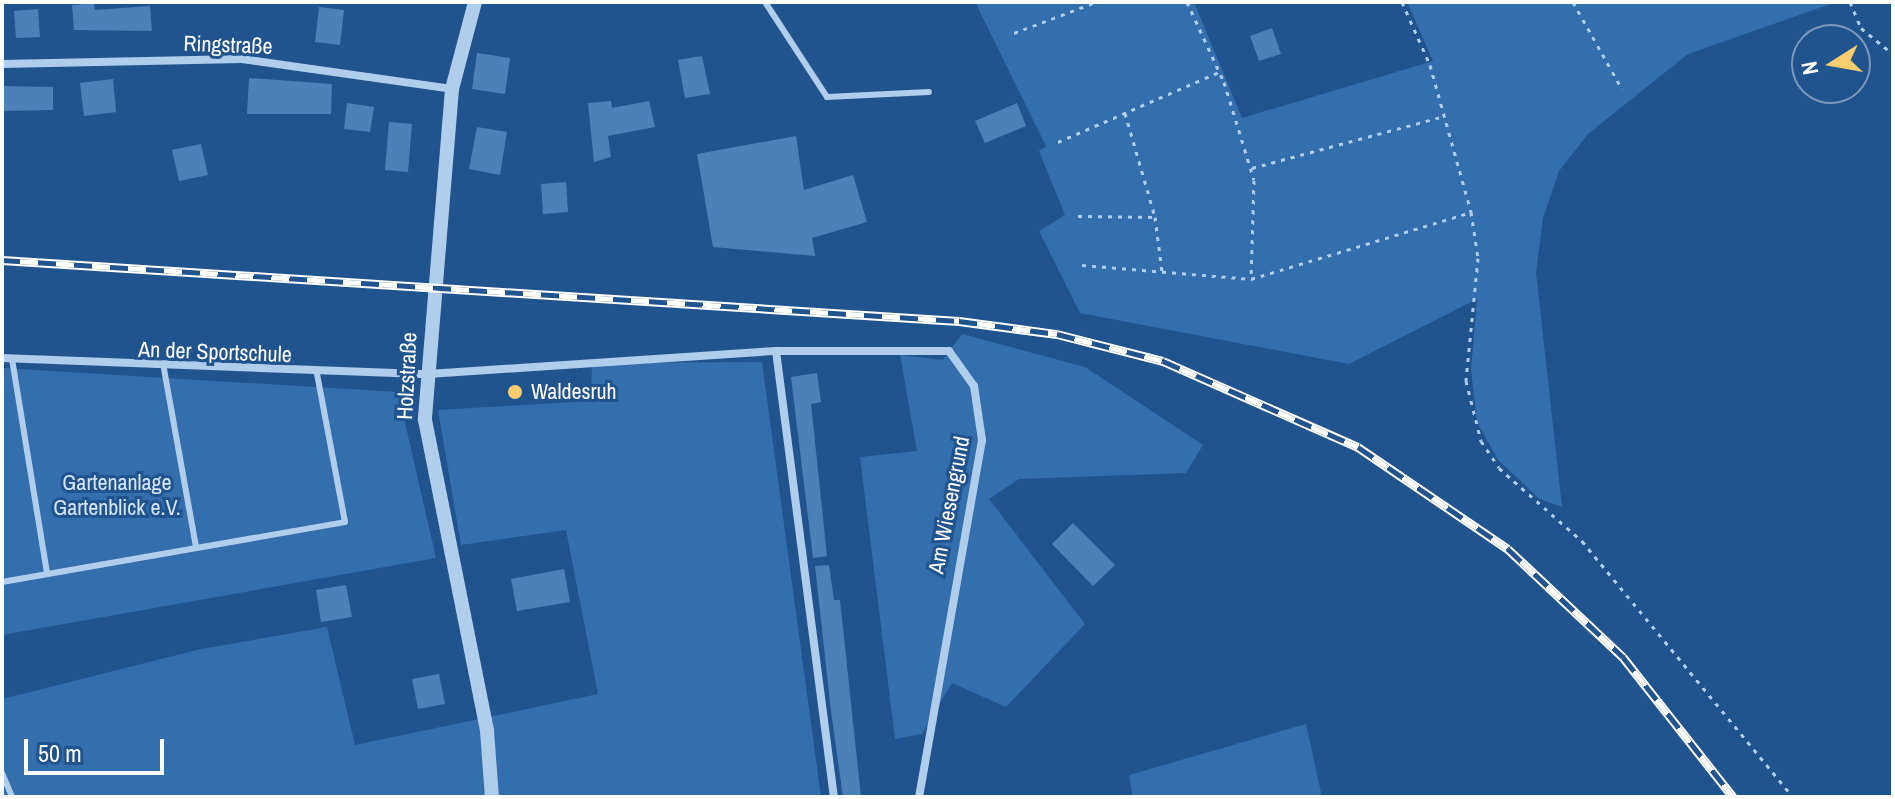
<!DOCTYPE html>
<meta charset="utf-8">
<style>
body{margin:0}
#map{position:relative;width:1895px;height:799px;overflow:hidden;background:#20548f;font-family:"Archivo Narrow",sans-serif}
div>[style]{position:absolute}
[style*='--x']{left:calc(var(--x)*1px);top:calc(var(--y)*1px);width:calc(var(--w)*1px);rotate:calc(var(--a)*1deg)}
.green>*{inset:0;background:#336ead}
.building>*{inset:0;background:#4c80b8}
.path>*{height:3px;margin-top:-1.5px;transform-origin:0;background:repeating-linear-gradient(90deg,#afcded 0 4px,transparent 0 10px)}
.service>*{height:6px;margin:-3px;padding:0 3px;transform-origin:3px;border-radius:3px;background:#afcded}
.minor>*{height:8px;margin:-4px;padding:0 4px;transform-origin:4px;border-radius:4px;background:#afcded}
.tertiary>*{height:14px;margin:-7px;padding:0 7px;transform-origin:7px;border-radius:7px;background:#afcded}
.rail>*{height:9px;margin-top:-4.5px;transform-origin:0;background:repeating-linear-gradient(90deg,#20548f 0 18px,#fff 0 36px);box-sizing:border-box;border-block:2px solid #fff}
.dots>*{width:22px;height:22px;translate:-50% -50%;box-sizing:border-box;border:4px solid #20548f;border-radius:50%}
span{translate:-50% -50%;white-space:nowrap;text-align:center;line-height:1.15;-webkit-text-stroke:6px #20548f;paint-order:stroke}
.street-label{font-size:22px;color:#fff}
.poi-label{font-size:22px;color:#fff}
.left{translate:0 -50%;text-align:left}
.park-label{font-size:22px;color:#d5e6f9}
.frame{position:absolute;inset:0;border:4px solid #fff;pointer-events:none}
.north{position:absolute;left:1791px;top:24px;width:80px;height:80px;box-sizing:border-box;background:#20548f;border:2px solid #7998bc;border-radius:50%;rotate:259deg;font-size:22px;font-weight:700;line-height:32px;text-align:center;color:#fff}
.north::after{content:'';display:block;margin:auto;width:28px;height:36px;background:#face6f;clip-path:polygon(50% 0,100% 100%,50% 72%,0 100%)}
.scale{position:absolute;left:24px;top:739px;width:140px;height:36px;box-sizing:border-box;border:4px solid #fff;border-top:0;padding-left:10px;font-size:24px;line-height:28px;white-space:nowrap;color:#fff;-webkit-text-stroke:6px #20548f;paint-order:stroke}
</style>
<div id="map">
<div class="green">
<div style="clip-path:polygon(975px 2px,1194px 2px,1242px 118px,1433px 61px,1407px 2px,1836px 2px,1688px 54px,1588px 134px,1559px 171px,1543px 218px,1536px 272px,1562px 507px,1540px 499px,1498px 460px,1477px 422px,1471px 370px,1477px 299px,1349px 364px,1080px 313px,1039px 231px,1065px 215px,1039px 151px,1046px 146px)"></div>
<div style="clip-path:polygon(962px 334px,1085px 367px,1203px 445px,1186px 473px,1019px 479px,989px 499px,1085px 624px,1006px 707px,952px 683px,922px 734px,895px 739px,860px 457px,917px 451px,900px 355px,943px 360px)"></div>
<div style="clip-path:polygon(762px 362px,821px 797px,2px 797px,2px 699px,201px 649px,327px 627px,355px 745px,598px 694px,566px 530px,461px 545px,438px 410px,591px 401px,592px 363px)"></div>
<div style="clip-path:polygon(2px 368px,398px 392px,436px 558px,2px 635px)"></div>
<div style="clip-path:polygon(1306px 724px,1322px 797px,1133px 797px,1129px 775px)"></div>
</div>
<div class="building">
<div style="clip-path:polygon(94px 3px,95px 10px,150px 6px,152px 31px,74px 30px,72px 5px)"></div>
<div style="clip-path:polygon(319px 7px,344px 10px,340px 45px,315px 42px)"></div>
<div style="clip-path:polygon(38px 9px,40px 37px,16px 38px,14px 11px)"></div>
<div style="clip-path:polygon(1272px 28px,1281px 54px,1259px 61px,1250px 36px)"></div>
<div style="clip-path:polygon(477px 53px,510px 58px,505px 94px,472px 89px)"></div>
<div style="clip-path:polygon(702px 56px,710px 94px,685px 98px,678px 60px)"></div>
<div style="clip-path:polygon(249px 78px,332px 84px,331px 114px,247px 114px)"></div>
<div style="clip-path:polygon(113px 79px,116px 112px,84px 116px,80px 83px)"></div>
<div style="clip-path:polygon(2px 86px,53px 87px,53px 110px,2px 111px)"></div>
<div style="clip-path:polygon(611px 101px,612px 108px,649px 101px,655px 127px,608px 136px,611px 157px,594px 162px,588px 103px)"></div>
<div style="clip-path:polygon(347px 103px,374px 107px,370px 132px,344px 129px)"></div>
<div style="clip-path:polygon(1017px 103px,1026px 126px,985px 143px,975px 121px)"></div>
<div style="clip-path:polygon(389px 122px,412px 124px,408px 172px,385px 170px)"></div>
<div style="clip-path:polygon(477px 127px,507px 132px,500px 175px,469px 169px)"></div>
<div style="clip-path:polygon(796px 136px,804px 190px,853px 175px,867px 222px,812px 238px,815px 256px,713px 247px,697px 154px)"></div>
<div style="clip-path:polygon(201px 144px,208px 175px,179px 181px,172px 150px)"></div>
<div style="clip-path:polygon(566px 182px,568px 212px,543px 214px,541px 184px)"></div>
<div style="clip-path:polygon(817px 373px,821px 402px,811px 404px,827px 556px,813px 558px,791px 377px)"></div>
<div style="clip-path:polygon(1073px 523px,1115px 565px,1093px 586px,1052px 544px)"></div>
<div style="clip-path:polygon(829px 565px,834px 600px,840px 600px,861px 797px,843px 797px,831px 711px,815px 566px)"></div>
<div style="clip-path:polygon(564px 569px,570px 602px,517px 611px,511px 579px)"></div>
<div style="clip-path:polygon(346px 585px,352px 617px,321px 622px,316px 590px)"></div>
<div style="clip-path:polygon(439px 674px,445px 704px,418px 709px,412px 679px)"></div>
</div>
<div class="path">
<div style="--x:1187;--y:2;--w:88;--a:65.2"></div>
<div style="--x:1224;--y:82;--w:102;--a:73"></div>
<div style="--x:1254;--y:180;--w:99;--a:91.7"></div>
<div style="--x:1402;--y:2;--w:69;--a:66"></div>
<div style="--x:1430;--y:65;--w:153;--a:74.4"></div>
<div style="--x:1471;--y:212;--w:47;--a:81.3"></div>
<div style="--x:1478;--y:258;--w:124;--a:95.6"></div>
<div style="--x:1466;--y:381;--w:62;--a:76"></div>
<div style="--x:1481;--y:441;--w:32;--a:56"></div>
<div style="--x:1499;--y:468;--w:111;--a:41.3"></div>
<div style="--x:1582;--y:541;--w:332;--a:50.5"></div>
<div style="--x:1573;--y:2;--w:100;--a:60.6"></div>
<div style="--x:1850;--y:2;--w:28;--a:67"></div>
<div style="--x:1861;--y:28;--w:41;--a:39.1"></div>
<div style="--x:1014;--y:33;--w:88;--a:-20.7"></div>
<div style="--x:1125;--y:113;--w:108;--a:73.9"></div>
<div style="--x:1155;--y:217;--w:55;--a:82.7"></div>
<div style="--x:1058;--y:142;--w:176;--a:-23.5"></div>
<div style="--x:1252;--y:168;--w:200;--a:-15.1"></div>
<div style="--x:1078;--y:216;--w:77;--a:0.7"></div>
<div style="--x:1082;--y:265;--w:170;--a:4.7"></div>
<div style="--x:1251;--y:279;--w:230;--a:-16.9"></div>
</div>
<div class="service">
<div style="--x:765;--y:2;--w:113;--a:56.9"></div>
<div style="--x:827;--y:97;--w:102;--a:-2.8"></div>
<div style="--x:12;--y:359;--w:217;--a:80.7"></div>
<div style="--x:164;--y:369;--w:181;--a:79.8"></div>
<div style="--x:2;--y:582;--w:348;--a:-9.9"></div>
<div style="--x:345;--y:522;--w:151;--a:-100.7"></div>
<div style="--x:2;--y:773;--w:26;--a:67"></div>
</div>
<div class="minor">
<div style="--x:2;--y:64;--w:240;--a:-1.2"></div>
<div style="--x:242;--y:59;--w:212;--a:8.1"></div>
<div style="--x:776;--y:351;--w:450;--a:82.6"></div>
<div style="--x:2;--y:358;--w:426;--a:2.2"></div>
<div style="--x:428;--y:374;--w:349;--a:-3.8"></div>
<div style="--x:776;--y:351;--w:173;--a:0"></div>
<div style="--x:949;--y:351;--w:43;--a:54.5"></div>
<div style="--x:974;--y:386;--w:55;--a:81.6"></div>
<div style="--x:982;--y:440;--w:363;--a:100"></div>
</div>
<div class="tertiary">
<div style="--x:475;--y:2;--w:90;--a:104.8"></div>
<div style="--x:452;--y:89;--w:332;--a:94.7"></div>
<div style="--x:425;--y:420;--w:317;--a:78.7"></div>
<div style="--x:487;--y:731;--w:66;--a:85.7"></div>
</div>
<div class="rail">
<div style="--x:2;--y:260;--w:959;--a:3.65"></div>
<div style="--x:959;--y:321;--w:99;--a:7.6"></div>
<div style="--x:1057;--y:334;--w:109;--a:14.3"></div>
<div style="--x:1163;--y:361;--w:213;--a:23.8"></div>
<div style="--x:1358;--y:447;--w:181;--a:34.2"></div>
<div style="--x:1508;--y:549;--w:158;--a:43.2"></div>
<div style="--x:1623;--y:657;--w:178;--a:51.8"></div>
</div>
<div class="dots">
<div style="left:515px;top:392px;background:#face6f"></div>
</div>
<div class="street-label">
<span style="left:228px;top:45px;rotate:2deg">Ringstraße</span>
<span style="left:215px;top:352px;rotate:2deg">An der Sportschule</span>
<span style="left:407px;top:376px;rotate:-87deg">Holzstraße</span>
<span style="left:949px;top:505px;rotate:-79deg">Am Wiesengrund</span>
</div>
<div class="poi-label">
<span class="left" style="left:531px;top:392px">Waldesruh</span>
</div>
<div class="park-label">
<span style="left:117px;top:495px">Gartenanlage<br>Gartenblick e.V.</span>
</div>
<div class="frame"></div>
<div class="north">N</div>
<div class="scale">50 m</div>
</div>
